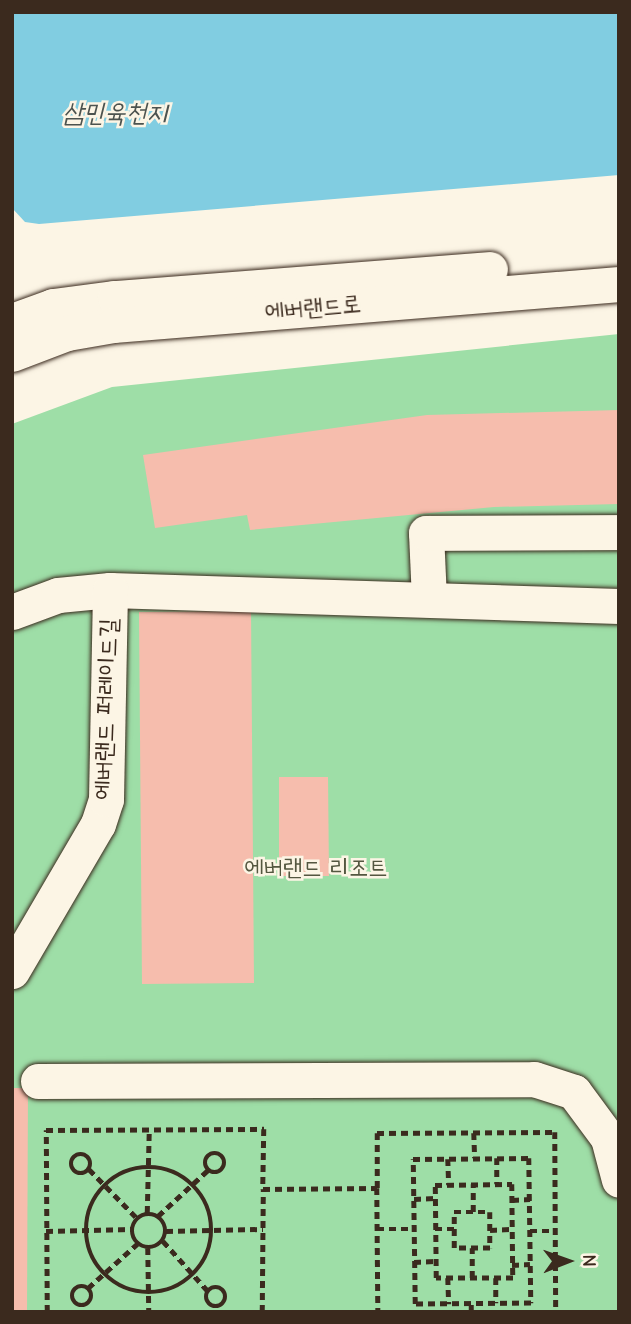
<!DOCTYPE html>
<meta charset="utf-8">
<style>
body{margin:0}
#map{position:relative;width:631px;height:1324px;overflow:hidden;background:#fcf5e5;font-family:"Comic Neue","Poor Story",sans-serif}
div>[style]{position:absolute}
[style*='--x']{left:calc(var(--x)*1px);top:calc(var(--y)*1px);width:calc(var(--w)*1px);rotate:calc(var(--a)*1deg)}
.green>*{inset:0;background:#9edea7}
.water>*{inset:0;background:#81cde1}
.building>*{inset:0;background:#f6bdad}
.path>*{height:4.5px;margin-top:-2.25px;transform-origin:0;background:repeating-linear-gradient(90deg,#3b2a1e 0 7px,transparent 0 12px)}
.path>.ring{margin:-2.25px;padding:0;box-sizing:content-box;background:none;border:4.5px solid #3b2a1e;border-radius:50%}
.roads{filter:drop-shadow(0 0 2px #3b2a1e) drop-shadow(0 0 2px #3b2a1e)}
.minor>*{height:35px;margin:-17.5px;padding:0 17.5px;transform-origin:17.5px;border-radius:17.5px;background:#fcf5e5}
span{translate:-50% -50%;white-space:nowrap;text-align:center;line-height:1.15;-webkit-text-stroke:5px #fcf5e5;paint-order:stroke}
.street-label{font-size:24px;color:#3b2a1e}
.park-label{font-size:24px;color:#545740}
.water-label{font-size:26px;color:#4c534f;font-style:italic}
.frame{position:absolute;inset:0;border:14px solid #3b2a1e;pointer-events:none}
.north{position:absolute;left:533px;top:1226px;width:70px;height:70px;-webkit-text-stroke:5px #fcf5e5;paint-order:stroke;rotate:89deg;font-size:19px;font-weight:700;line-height:28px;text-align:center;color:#3b2a1e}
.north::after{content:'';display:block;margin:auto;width:24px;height:32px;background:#3b2a1e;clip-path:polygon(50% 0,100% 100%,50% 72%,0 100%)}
</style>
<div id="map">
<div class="green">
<div style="clip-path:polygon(619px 334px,619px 1312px,12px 1312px,12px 424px,112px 387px)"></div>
</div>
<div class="water">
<div style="clip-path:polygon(12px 12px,619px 12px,619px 175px,39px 224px,25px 222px,12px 208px)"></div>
</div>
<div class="building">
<div style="clip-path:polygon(619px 410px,619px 504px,494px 507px,250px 530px,247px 515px,155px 528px,143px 455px,427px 415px)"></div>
<div style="clip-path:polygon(251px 611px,254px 983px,142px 984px,139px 612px)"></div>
<div style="clip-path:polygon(279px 777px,328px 777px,329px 876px,279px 876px)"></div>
<div style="clip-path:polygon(12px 1088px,28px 1088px,27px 1312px,12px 1312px)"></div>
</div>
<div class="path">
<div style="--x:474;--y:1133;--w:25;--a:88"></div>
<div class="ring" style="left:205px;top:1153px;width:15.5px;height:15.5px"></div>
<div class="ring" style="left:71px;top:1154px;width:15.5px;height:15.5px"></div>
<div style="--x:497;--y:1158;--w:26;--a:90"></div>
<div style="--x:529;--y:1158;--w:145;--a:89.2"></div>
<div style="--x:531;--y:1303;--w:116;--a:179.5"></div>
<div style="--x:415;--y:1304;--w:145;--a:-90.8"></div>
<div style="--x:413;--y:1159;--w:116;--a:-0.5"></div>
<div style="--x:448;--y:1159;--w:26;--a:88"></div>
<div class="ring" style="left:86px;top:1167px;width:121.5px;height:121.5px"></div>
<div style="--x:89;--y:1169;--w:69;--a:45.6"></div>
<div style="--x:512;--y:1184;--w:94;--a:89.4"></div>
<div style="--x:513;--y:1278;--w:77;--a:180"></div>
<div style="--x:436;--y:1278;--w:93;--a:-90.6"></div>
<div style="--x:435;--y:1185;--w:77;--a:-0.7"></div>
<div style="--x:377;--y:1188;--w:55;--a:-90"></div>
<div style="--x:377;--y:1133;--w:178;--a:-0.3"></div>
<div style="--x:555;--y:1132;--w:180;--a:89.7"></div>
<div style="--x:414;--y:1199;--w:21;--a:-3"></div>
<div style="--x:512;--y:1200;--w:18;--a:-3"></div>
<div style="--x:454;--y:1212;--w:36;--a:0"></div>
<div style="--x:490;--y:1212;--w:36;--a:90"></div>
<div style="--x:490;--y:1248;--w:36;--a:180"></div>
<div style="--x:454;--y:1248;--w:36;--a:-90"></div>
<div style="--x:473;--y:1212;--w:28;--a:-90"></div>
<div style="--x:147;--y:1213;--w:83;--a:-88.6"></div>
<div class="ring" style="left:132px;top:1214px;width:29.5px;height:29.5px"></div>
<div style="--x:158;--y:1216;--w:68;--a:-42.6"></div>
<div style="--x:377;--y:1229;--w:37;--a:0"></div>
<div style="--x:435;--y:1229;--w:19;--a:0"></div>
<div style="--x:490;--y:1230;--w:22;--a:-3"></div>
<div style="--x:46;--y:1231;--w:86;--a:-1.3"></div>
<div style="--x:166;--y:1231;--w:97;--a:-1.2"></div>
<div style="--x:530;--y:1231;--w:26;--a:0"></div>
<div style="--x:163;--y:1241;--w:67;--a:48"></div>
<div style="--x:148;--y:1248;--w:64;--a:89.1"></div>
<div style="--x:414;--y:1262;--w:21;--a:-3"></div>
<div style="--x:512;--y:1265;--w:18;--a:-3"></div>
<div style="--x:448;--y:1278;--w:26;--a:88"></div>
<div style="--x:472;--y:1278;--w:30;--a:-90"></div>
<div style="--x:496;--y:1278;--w:25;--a:90"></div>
<div class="ring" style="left:72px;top:1286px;width:15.5px;height:15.5px"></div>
<div class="ring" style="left:206px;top:1287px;width:15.5px;height:15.5px"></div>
<div style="--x:88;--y:1288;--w:66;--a:-41.9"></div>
<div style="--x:47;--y:1312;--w:182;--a:-90.3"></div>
<div style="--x:46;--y:1130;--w:218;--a:-0.3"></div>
<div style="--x:264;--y:1129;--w:60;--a:91"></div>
<div style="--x:262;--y:1312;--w:123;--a:-89.5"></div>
<div style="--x:263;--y:1189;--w:114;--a:-0.5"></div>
<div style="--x:377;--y:1188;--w:124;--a:89.5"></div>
<div style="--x:471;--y:1312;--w:8;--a:-90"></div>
</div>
<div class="roads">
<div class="minor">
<div style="--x:12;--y:321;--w:44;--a:-20.1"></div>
<div style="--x:53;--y:306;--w:63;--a:-7.4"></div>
<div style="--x:115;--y:298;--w:376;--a:-4.4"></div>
<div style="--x:12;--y:354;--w:59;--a:-20.9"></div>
<div style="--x:67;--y:333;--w:47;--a:-9.9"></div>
<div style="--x:113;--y:325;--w:508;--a:-4.63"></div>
<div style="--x:429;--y:599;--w:66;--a:-92.6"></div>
<div style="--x:426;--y:533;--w:193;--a:-0.3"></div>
<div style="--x:12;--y:612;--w:49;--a:-20.3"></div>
<div style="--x:58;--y:595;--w:52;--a:-5.5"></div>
<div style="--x:110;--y:590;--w:509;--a:1.8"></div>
<div style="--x:12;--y:971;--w:170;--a:-59.7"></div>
<div style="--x:98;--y:824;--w:26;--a:-72"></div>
<div style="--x:106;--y:799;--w:209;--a:-88.9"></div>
<div style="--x:38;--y:1081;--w:496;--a:-0.2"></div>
<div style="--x:534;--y:1079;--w:42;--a:18"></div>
<div style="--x:574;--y:1092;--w:57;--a:53.5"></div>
<div style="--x:608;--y:1138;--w:43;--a:75.3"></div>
</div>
</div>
<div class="street-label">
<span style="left:313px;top:308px;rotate:-5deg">에버랜드로</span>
<span style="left:106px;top:709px;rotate:-88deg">에버랜드 퍼레이드길</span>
</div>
<div class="park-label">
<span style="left:316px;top:868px">에버랜드 리조트</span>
</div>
<div class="water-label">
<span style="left:115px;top:114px">삼민육천지</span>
</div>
<div class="frame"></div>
<div class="north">N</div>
</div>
